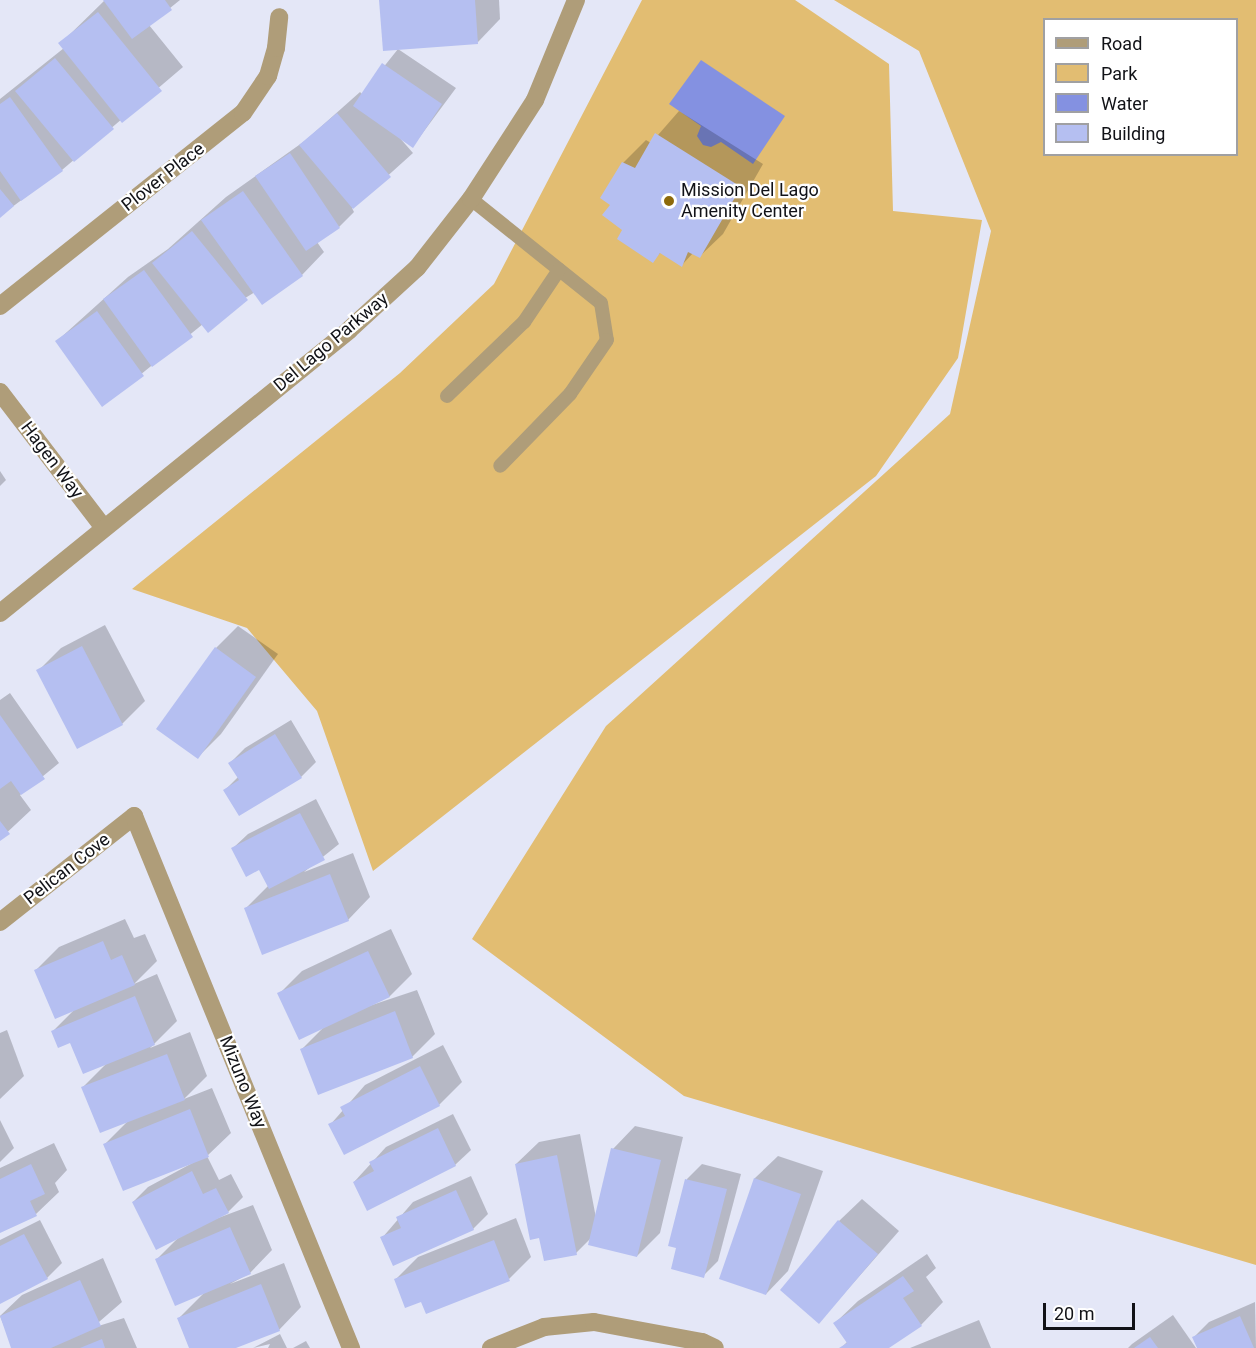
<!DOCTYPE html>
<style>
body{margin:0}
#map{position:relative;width:1256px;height:1348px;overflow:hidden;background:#e4e7f7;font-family:Roboto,sans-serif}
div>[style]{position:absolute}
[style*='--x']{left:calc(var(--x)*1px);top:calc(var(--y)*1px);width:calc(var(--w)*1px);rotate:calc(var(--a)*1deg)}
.green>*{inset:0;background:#e2bd72}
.water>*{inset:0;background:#8491e1}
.shadow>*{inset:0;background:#0003}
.building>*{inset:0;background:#b5bff1}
.service>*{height:14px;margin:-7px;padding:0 7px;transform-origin:7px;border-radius:7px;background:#af9d79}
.minor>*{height:18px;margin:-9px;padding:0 9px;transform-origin:9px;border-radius:9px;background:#af9d79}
.tertiary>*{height:18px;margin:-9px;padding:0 9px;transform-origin:9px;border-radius:9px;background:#af9d79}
.dots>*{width:16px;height:16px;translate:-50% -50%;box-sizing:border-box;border:3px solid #fff;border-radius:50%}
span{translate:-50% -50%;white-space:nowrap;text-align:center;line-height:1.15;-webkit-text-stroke:4.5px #fff;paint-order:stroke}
.street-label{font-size:18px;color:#111217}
.poi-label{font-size:18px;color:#111217}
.left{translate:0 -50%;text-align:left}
.legend{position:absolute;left:1043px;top:18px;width:195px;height:138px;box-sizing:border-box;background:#fff;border:2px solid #a0a0a2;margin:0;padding:8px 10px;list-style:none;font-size:18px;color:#111217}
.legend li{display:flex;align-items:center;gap:12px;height:30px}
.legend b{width:30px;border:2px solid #a0a0a2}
.scale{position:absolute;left:1043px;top:1303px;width:92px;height:27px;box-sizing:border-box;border:3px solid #111217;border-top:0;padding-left:8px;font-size:18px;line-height:21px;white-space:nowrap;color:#111217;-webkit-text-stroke:4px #fff;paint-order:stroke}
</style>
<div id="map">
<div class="green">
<div style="clip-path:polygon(642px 0,795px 0,889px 64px,893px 211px,982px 220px,958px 358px,876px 476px,373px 871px,317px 711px,247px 628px,132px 589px,400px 373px,494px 284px)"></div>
<div style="clip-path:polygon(evenodd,834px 0,1256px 0,1256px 1265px,684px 1096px,472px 939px,606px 726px,950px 414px,991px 231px,919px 51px,834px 0,1044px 20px,1236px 20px,1236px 154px,1044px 154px,1044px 20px)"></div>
</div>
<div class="water">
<div style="clip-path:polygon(701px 60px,785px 116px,753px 164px,721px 142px,711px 147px,703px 145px,697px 136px,701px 126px,669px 104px)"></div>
</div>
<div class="shadow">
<div style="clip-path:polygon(105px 0,180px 0,149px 25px,183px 67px,62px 170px,0 216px,0 99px,64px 48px,60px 44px)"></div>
<div style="clip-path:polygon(381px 0,499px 0,500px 19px,478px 42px)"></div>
<div style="clip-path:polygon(398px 49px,456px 88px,413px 146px,399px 137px,413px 153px,352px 208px,354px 212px,339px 227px,317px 242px,324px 252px,302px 275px,255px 292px,203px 324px,103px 405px,57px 341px,128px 277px,168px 249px,226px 197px,306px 140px,360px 92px,362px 94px)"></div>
<div style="clip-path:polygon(679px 111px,763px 164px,723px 234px,700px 256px,693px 253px,682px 265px,661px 252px,653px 261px,624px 229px,612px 204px,623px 163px,646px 140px,651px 143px)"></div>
<div style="clip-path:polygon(0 471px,6px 480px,0 486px)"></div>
<div style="clip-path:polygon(105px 625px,145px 701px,122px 724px,78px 747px,38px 671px,61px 648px)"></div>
<div style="clip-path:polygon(238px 626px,278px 654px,221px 734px,198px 757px,216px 648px)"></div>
<div style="clip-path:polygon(10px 693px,59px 763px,20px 795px,31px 810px,0 839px,0 700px)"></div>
<div style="clip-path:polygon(291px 720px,316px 762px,301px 777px,225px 790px,238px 777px,230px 763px,245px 748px)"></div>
<div style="clip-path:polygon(316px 799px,339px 844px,304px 872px,353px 853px,370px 897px,348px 920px,246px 908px,269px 885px,260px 868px,232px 849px,248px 834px)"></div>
<div style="clip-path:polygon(125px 919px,134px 938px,145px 934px,157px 961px,134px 984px,157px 974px,177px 1021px,150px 1048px,190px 1032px,207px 1076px,184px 1099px,212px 1088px,231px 1133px,207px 1156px,219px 1180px,231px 1174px,243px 1197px,228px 1212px,210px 1221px,253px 1205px,272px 1250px,250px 1273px,230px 1284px,284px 1263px,301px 1307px,279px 1330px,232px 1348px,190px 1348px,179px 1318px,205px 1292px,157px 1259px,178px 1238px,133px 1202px,148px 1187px,198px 1160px,105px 1144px,129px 1120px,83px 1087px,107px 1063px,53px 1031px,76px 1008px,36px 970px,59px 947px)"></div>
<div style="clip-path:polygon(391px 929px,412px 974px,390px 996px,363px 1008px,417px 990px,435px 1034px,412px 1057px,302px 1049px,323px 1028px,279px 994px,302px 971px)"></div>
<div style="clip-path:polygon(7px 1030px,24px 1076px,0 1099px,0 1033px)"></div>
<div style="clip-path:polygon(443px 1045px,462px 1082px,439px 1105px,330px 1125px,365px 1085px)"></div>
<div style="clip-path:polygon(453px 1114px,471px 1150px,455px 1165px,354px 1182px,386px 1147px)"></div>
<div style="clip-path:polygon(0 1120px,14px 1148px,0 1162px)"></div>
<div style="clip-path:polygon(635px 1126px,683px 1137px,660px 1233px,637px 1256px,591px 1238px,576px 1253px,540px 1236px,516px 1164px,539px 1142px,580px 1134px,596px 1218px,613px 1149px)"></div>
<div style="clip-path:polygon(54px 1143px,67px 1170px,55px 1183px,59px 1192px,36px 1214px,0 1232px,0 1168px)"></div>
<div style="clip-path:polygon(778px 1156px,823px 1171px,788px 1271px,766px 1294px,721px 1278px,755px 1178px)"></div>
<div style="clip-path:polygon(702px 1164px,741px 1174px,718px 1261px,703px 1276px,678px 1247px,687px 1179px)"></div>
<div style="clip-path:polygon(471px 1176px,488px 1214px,473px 1229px,382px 1238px,413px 1202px)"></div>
<div style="clip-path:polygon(862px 1199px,899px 1231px,819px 1322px,839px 1221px)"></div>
<div style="clip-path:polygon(516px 1218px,531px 1257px,509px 1279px,422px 1300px,396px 1279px,418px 1257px)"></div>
<div style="clip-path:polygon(40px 1220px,62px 1263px,47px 1278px,0 1302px,0 1240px)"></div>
<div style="clip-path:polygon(927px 1254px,936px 1268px,926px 1277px,943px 1302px,921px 1325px,887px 1348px,841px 1348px,848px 1341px,835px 1323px,858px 1301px)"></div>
<div style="clip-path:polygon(103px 1258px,122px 1302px,92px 1328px,124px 1318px,137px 1348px,13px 1348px,0 1316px,22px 1295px)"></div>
<div style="clip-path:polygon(1255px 1302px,1256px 1348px,1198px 1348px,1194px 1337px,1209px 1322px)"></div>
<div style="clip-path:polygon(1173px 1315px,1196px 1348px,1128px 1348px,1132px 1344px)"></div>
<div style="clip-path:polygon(979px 1320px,991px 1348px,910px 1348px)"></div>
<div style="clip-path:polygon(280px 1334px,287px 1348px,268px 1348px,270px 1344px,253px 1348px)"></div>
<div style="clip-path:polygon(306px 1341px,310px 1348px,293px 1348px)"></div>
</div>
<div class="building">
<div style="clip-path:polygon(103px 0,165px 0,172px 10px,132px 39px)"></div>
<div style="clip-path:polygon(379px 0,475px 0,478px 44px,383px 51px)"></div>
<div style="clip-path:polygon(98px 12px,162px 91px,122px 123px,58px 43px)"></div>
<div style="clip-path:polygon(55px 58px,114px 129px,74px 162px,15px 91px)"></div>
<div style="clip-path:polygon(382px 63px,442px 104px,413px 148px,353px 106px)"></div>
<div style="clip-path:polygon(10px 97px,63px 171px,21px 201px,0 171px,0 104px)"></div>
<div style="clip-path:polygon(337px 113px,391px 177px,353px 209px,299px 145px)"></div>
<div style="clip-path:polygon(655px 133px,741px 187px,700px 258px,688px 252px,682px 267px,660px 253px,653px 263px,617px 239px,622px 230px,602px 215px,610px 205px,600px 198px,622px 162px,635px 168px)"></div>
<div style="clip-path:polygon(290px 153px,340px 228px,306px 251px,255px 176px)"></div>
<div style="clip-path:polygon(0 189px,14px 206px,0 218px)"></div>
<div style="clip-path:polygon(243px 191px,303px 276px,262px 305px,201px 220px)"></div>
<div style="clip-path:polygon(192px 231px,248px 300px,208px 333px,152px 263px)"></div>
<div style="clip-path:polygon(144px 270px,193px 337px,152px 367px,103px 299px)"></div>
<div style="clip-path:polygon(97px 311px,144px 376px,102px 407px,55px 341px)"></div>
<div style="clip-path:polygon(82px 646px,123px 725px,77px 749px,36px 670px)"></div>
<div style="clip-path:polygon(215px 647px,256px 677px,198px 759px,156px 729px)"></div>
<div style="clip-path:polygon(0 715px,45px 779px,21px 795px,11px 781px,0 789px)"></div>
<div style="clip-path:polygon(275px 734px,302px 778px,239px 816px,223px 790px,239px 780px,228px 763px)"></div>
<div style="clip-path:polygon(300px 813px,325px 860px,269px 889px,259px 870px,246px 877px,231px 848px)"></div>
<div style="clip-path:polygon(0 821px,10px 834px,0 841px)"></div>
<div style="clip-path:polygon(330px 874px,349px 921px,262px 955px,244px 908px)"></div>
<div style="clip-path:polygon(103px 941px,111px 960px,122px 955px,135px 985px,55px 1019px,34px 970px)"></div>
<div style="clip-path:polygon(368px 951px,390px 997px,299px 1040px,277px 993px)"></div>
<div style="clip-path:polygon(135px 996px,155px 1045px,83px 1074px,70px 1043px,58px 1048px,51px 1031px)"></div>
<div style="clip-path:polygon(395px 1011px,413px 1058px,318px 1095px,300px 1049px)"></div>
<div style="clip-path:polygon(167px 1054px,185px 1100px,100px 1133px,81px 1087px)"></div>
<div style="clip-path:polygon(420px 1066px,440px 1106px,344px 1155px,328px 1124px,345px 1116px,340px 1107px)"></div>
<div style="clip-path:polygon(190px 1109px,209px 1157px,123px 1191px,103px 1144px)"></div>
<div style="clip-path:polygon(438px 1128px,456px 1166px,367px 1211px,353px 1182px,374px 1171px,369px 1162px)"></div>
<div style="clip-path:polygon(611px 1148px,661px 1160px,637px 1257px,588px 1245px)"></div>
<div style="clip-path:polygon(557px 1155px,577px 1255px,544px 1261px,539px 1238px,530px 1240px,515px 1164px)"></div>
<div style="clip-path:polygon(31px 1164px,45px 1194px,30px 1201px,37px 1216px,0 1233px,0 1179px)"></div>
<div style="clip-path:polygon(192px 1171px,203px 1194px,216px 1188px,229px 1213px,156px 1250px,132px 1202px)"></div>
<div style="clip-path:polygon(754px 1178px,801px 1194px,766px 1295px,719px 1279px)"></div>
<div style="clip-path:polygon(685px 1179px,727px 1189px,704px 1278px,671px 1269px,676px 1248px,668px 1246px)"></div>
<div style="clip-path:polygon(456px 1190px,474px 1230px,393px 1266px,380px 1237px,401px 1228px,396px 1217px)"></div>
<div style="clip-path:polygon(838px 1220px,878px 1254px,819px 1324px,780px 1290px)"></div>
<div style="clip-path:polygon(230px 1227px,251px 1274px,175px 1306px,155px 1259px)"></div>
<div style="clip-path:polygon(24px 1234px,48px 1279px,0 1304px,0 1246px)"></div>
<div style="clip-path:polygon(494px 1240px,510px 1281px,426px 1314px,421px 1302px,405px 1308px,394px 1279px)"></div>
<div style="clip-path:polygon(903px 1276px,914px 1291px,903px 1298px,922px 1326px,889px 1348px,839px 1348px,847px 1343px,833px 1323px)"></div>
<div style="clip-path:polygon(80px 1280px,101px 1326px,51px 1348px,11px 1348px,0 1316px)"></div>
<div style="clip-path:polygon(261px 1284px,280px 1331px,236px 1348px,189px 1348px,177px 1318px)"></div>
<div style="clip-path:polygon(1240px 1316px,1254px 1348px,1197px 1348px,1192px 1337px)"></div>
<div style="clip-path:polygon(1150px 1337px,1158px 1348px,1134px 1348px)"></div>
<div style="clip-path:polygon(102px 1339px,105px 1348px,80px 1348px)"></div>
</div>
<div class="service">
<div style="--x:471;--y:199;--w:166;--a:38.7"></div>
<div style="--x:601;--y:303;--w:37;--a:81"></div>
<div style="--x:607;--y:340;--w:65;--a:124.4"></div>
<div style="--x:570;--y:394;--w:100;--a:134.2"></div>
<div style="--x:447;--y:396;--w:107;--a:-43.9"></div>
<div style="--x:524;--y:322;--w:63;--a:-56.1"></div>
</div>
<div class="minor">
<div style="--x:0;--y:306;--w:310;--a:-38.5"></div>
<div style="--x:243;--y:113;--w:45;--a:-56"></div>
<div style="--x:268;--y:76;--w:29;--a:-74"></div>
<div style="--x:276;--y:48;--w:31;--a:-84"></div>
<div style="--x:0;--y:392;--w:171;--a:52.6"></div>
<div style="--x:0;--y:922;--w:171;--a:-38.3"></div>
<div style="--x:134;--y:816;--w:575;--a:67.81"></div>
<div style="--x:491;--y:1348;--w:57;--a:-21.6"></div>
<div style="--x:544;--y:1327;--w:50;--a:-5.7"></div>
<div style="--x:594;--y:1322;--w:110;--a:10.5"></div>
<div style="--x:702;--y:1342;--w:14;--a:25"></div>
</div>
<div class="tertiary">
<div style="--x:0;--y:613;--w:449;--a:-39"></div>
<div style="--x:349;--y:330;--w:92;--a:-42.4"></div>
<div style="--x:417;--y:268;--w:88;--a:-52"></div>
<div style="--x:471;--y:199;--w:118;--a:-57.1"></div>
<div style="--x:535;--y:100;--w:108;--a:-67.7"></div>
</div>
<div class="dots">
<div style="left:669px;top:201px;background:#8d690b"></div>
</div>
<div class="street-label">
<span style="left:163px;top:177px;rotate:-38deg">Plover Place</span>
<span style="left:331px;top:342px;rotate:-40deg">Del Lago Parkway</span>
<span style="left:52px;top:460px;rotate:53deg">Hagen Way</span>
<span style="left:67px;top:869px;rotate:-38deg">Pelican Cove</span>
<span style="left:243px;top:1082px;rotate:68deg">Mizuno Way</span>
</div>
<div class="poi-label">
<span class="left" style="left:681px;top:201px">Mission Del Lago<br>Amenity Center</span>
</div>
<ul class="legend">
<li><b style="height:8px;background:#af9d79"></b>Road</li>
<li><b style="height:16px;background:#e2bd72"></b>Park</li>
<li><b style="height:16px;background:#8491e1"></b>Water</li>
<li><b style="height:16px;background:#b5bff1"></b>Building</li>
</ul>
<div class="scale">20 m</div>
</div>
